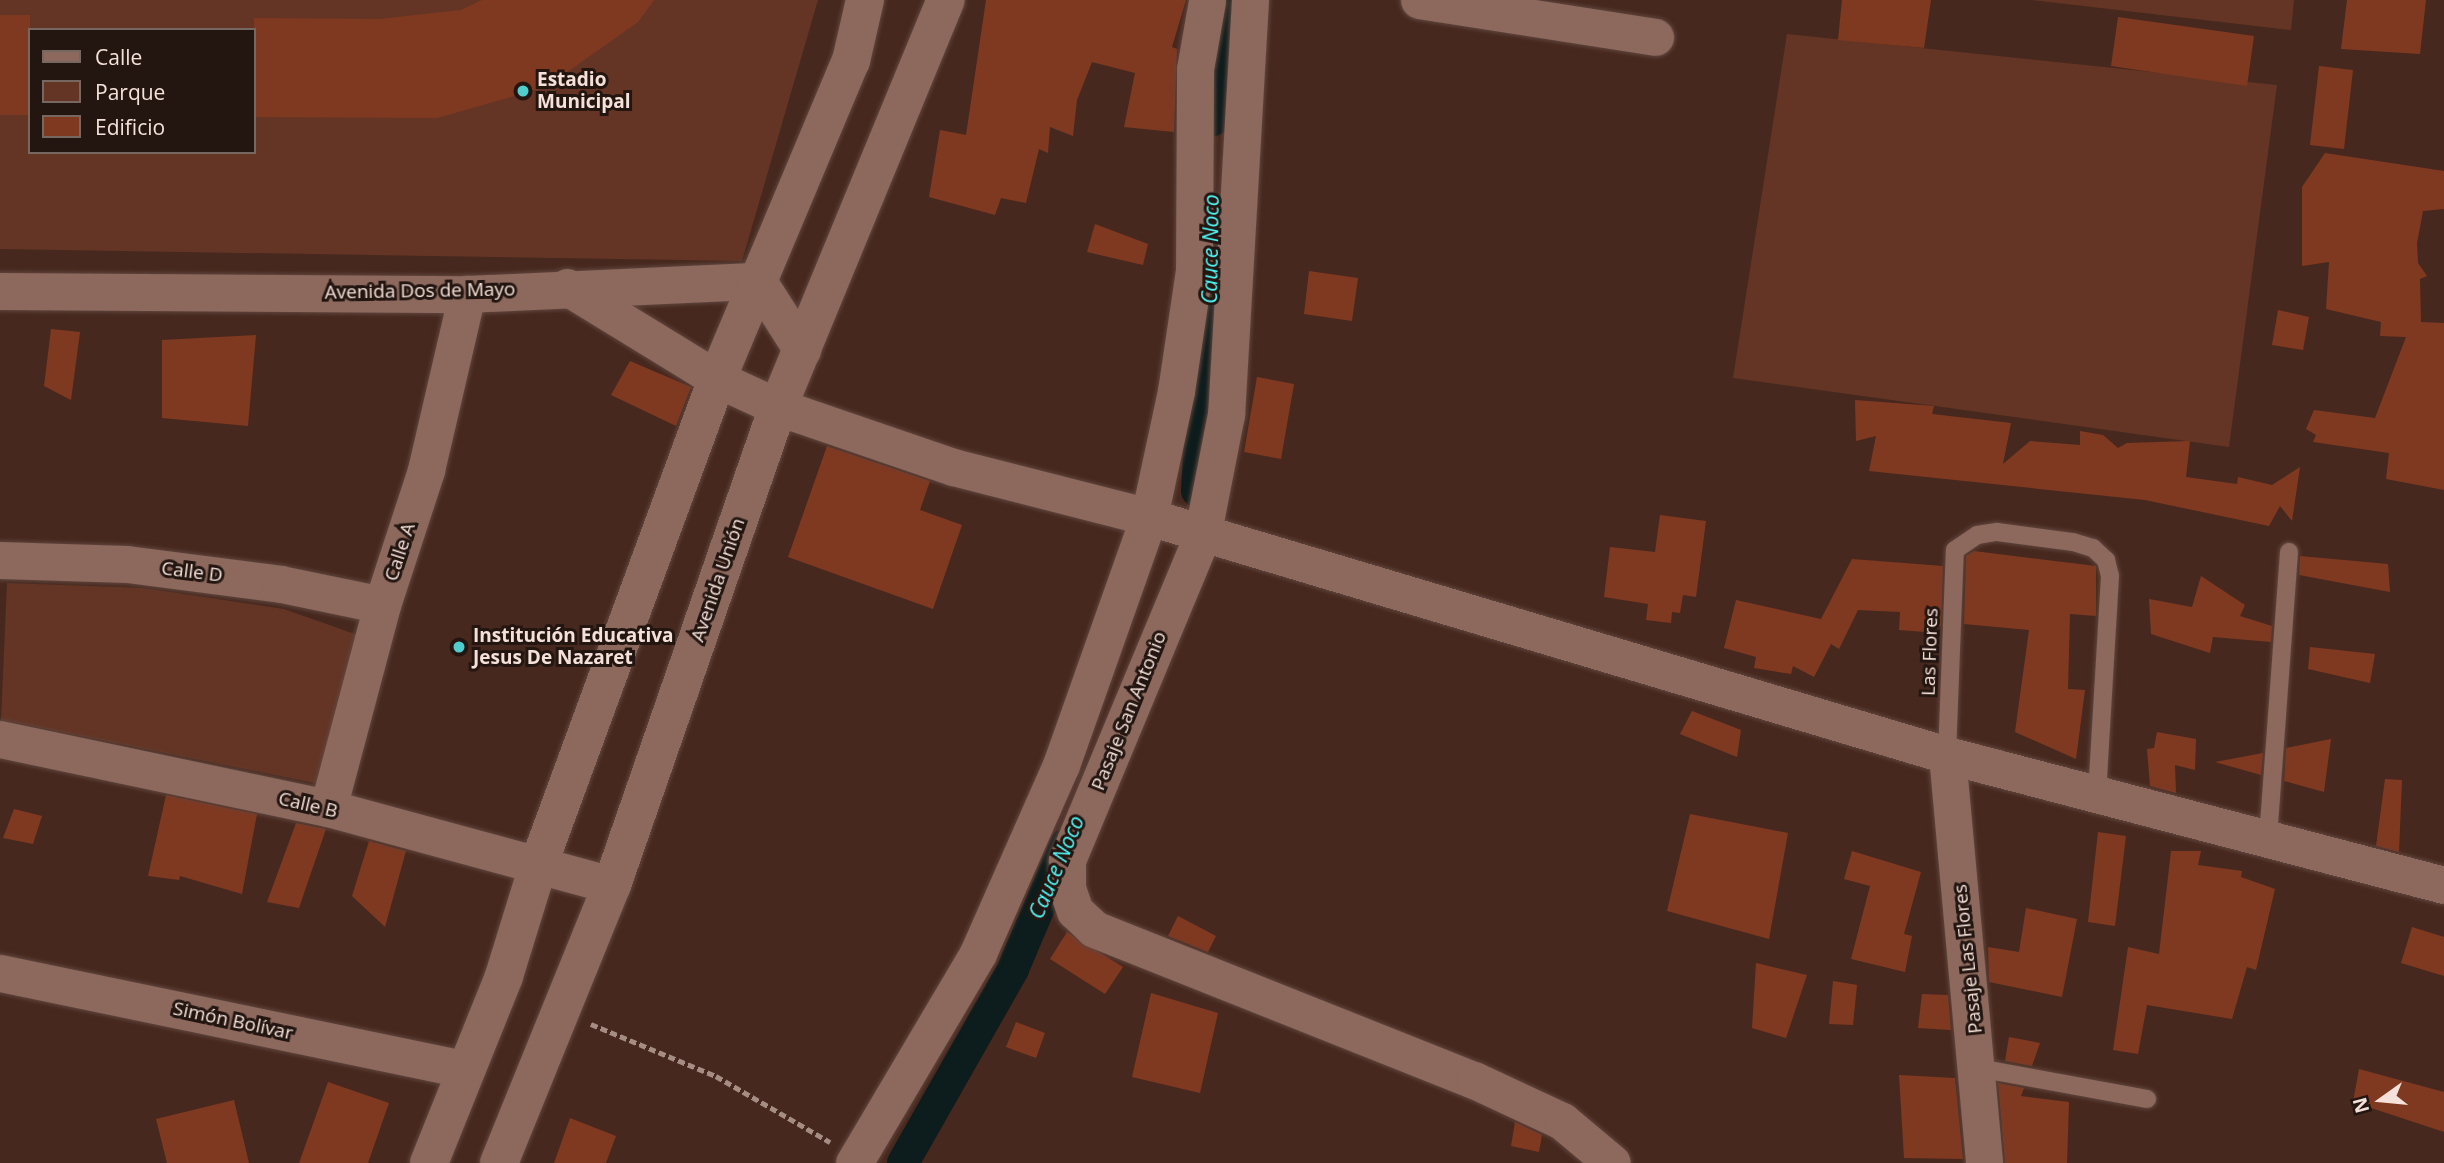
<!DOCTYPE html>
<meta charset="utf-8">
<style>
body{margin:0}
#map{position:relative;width:2444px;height:1163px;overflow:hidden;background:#47281e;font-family:"Open Sans",sans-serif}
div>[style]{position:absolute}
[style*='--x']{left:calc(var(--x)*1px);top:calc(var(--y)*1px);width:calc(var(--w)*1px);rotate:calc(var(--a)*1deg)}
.green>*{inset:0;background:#643525}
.canal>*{height:32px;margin:-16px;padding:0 16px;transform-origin:16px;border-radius:16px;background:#0d1c1c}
.building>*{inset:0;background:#803921}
.path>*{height:4.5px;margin-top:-2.25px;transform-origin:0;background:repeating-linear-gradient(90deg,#a68d84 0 7px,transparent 0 10.5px)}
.roads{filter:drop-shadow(0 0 2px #60463e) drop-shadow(0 0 2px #60463e)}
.lane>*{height:18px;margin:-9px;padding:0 9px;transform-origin:9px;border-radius:9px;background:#8c685d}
.street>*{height:37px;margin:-18.5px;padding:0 18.5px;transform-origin:18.5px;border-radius:18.5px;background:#8c685d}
.secondary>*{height:38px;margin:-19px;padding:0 19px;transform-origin:19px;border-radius:19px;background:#8c685d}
.dots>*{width:19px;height:19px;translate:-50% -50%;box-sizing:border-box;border:4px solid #231611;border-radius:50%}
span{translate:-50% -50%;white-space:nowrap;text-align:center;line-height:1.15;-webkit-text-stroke:6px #231611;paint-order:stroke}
.poi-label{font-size:19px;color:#f5e1da;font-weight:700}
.left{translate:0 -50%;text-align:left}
.street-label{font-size:19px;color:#f5e1da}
.water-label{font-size:21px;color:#51f9f9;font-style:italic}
.legend{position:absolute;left:28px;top:28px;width:228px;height:126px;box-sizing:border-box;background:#231611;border:2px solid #776761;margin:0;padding:9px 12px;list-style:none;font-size:21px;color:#f5e1da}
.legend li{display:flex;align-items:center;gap:14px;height:35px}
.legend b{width:35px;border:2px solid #776761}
.north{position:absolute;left:2346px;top:1065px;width:70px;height:70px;-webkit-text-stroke:5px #231611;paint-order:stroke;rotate:255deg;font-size:19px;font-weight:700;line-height:28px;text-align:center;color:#f5e1da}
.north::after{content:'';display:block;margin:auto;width:24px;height:32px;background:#f5e1da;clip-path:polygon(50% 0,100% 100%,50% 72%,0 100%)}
</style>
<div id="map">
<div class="green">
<div style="clip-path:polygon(evenodd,0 0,818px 0,742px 261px,0 249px,0 0,30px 30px,254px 30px,254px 152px,30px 152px,30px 30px)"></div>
<div style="clip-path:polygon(2031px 0,2294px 0,2291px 30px)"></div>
<div style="clip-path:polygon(1787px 34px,2277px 85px,2229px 447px,1733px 378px)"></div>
<div style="clip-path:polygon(7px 583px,143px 588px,284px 609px,366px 638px,325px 785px,1px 720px)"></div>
</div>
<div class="canal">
<div style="--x:1213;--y:120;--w:121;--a:-84.3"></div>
<div style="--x:1197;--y:491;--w:242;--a:-86.9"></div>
<div style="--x:903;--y:1163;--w:223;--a:-60.4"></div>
<div style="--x:1013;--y:969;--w:136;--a:-67"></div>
</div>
<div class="building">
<div style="clip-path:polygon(482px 0,654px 0,638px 22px,546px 87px,437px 118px,254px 117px,254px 18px,380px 19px,461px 10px)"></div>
<div style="clip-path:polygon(986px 0,1186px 0,1172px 47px,1177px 49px,1174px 132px,1124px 127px,1135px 73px,1092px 62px,1077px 100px,1073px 136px,1050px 127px,1048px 153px,1039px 149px,1026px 203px,1001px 198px,995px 215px,929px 197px,940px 130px,966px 135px)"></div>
<div style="clip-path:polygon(1842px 0,1931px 0,1924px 48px,1838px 40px)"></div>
<div style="clip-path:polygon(2347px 0,2426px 0,2420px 54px,2341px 49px)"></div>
<div style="clip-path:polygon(0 15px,30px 15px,30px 115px,0 115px)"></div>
<div style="clip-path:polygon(2118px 17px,2254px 36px,2247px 86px,2111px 66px)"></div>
<div style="clip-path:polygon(2319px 66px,2353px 70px,2344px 149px,2310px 145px)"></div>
<div style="clip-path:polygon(2325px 153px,2444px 171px,2444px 209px,2423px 211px,2417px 243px,2418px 263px,2427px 276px,2420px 279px,2421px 322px,2444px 323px,2444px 490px,2386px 479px,2389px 453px,2313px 442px,2316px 435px,2306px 429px,2314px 410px,2375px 418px,2406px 337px,2380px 336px,2381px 322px,2326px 309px,2329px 262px,2302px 266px,2302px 187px)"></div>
<div style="clip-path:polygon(1095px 224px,1148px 244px,1143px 265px,1087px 252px)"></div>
<div style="clip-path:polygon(1309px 271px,1358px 278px,1352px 321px,1304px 314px)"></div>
<div style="clip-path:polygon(2278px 310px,2309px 317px,2303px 350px,2272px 345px)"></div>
<div style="clip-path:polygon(51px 329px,80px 332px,71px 400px,44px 386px)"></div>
<div style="clip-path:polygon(256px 335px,248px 426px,162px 418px,162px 340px)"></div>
<div style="clip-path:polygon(630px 361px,691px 387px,676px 426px,611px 395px)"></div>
<div style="clip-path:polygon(1257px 377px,1294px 384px,1281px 459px,1244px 452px)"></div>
<div style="clip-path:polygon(1855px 400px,1934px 406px,1932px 414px,2011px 423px,2003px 464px,2030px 441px,2080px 445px,2080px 431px,2103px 435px,2118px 448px,2127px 443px,2190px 441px,2186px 477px,2237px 484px,2238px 477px,2272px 485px,2300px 467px,2292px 521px,2280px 506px,2269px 526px,2145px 500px,1869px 471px,1876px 436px,1856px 441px)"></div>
<div style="clip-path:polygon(827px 446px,930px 481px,920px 510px,962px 525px,933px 609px,788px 557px)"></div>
<div style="clip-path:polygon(1660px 515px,1706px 521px,1696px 597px,1683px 595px,1680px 613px,1672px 612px,1671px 623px,1646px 620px,1648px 604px,1604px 597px,1610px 547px,1655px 552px)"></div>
<div style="clip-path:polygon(1974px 551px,2096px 566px,2096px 616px,2070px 614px,2068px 689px,2085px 690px,2076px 759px,2015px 732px,2029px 630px,1964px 624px,1966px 556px)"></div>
<div style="clip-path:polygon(2300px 556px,2388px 564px,2390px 592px,2299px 575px)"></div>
<div style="clip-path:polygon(1852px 559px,1943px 566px,1941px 626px,1926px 625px,1926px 632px,1899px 630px,1900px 612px,1858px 610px,1839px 649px,1831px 644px,1814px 677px,1793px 666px,1791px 674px,1754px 668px,1756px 657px,1724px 648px,1736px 600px,1821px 619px)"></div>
<div style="clip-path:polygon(2201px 576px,2245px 605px,2240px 616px,2272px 626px,2271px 642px,2213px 637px,2210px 653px,2151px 634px,2149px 599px,2192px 607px)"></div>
<div style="clip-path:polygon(2310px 647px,2375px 654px,2370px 683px,2308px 669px)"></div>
<div style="clip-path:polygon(1692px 711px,1741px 730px,1737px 757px,1680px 734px)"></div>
<div style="clip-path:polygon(2157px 732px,2196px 739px,2195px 770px,2175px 765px,2176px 793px,2150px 786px,2147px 749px,2154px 748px)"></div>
<div style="clip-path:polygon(2331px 739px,2324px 792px,2284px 781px,2286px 748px)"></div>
<div style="clip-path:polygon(2263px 753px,2261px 775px,2215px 762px)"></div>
<div style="clip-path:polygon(2385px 779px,2402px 780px,2399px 852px,2376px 846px)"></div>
<div style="clip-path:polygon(166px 795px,257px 814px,242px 894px,180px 876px,179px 880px,148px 876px)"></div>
<div style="clip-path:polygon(14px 809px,42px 816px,33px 844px,3px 838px)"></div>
<div style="clip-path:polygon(1690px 814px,1788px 833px,1769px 939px,1667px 911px)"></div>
<div style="clip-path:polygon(296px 823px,326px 829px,299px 908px,267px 902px)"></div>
<div style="clip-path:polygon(2098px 832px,2126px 836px,2115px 926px,2088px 922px)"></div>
<div style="clip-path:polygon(369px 841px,406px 851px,385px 927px,352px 896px)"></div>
<div style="clip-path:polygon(1852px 851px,1921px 872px,1904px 934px,1912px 936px,1905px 972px,1851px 959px,1870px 886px,1844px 879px)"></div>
<div style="clip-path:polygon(2171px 851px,2201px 851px,2198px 865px,2242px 871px,2241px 877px,2275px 889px,2256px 970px,2247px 967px,2232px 1019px,2147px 1005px,2138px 1054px,2113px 1050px,2128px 947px,2159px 954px)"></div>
<div style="clip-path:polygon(2026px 908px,2077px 919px,2062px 997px,1989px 982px,1988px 947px,2019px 952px)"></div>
<div style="clip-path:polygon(1178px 916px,1216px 936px,1208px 952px,1168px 936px)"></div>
<div style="clip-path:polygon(2412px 927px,2444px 937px,2444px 976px,2401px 963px)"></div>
<div style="clip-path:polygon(1067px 932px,1123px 967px,1105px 994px,1050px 959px)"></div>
<div style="clip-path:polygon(1756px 963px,1807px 975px,1786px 1038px,1752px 1028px)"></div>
<div style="clip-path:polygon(1833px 981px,1857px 985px,1853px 1025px,1829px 1024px)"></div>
<div style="clip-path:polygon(1151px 993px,1218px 1013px,1200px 1093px,1132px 1077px)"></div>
<div style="clip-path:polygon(1922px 994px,1948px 995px,1951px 1030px,1918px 1028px)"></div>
<div style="clip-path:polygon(1016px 1022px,1045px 1033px,1036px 1058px,1006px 1047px)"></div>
<div style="clip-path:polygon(2009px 1037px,2040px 1043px,2032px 1066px,2005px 1061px)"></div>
<div style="clip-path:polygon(2359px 1069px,2444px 1092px,2444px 1132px,2353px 1102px)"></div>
<div style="clip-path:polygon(1899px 1075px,1955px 1078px,1963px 1159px,1904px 1158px)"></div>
<div style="clip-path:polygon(328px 1082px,389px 1103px,368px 1163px,299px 1163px)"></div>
<div style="clip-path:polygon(1998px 1083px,2024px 1088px,2021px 1096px,2069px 1102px,2067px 1163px,2005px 1163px)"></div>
<div style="clip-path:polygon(234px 1100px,249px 1163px,167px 1163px,156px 1119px)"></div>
<div style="clip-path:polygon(570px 1118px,616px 1136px,606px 1163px,554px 1163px)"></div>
<div style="clip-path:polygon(1515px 1122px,1542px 1135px,1539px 1152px,1511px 1146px)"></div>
</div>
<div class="path">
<div style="--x:591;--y:1024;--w:135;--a:22.6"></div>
<div style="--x:716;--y:1076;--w:132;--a:30.1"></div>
</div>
<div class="roads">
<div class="lane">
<div style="--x:1947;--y:755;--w:205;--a:-87.8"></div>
<div style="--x:1955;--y:550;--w:27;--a:-34"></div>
<div style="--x:1977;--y:535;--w:20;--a:-9"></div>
<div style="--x:1997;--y:532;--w:77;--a:7.5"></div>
<div style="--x:2073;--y:542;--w:21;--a:17"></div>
<div style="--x:2093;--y:548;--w:18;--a:43"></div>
<div style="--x:2106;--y:560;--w:16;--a:76"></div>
<div style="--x:2110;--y:576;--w:220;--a:93.4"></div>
<div style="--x:2268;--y:838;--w:287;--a:-85.8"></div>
<div style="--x:1978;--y:1068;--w:172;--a:10.4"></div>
</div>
<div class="street">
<div style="--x:1250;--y:0;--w:415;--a:93.3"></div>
<div style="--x:1226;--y:414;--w:124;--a:101.1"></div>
<div style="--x:1202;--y:536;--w:352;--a:112.6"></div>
<div style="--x:1067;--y:861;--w:27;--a:90"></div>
<div style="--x:1067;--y:888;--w:24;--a:71"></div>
<div style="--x:1075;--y:911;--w:26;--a:43"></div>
<div style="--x:1094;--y:929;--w:409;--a:21.7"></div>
<div style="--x:1474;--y:1080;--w:97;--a:25"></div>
<div style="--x:1562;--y:1121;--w:65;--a:40"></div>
<div style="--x:1419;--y:0;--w:239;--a:8.9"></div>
<div style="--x:567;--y:287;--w:176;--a:31.5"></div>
<div style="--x:717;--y:379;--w:67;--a:24.7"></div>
<div style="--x:778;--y:407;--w:185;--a:18.9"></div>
<div style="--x:953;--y:467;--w:202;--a:14.3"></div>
<div style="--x:1149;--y:517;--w:833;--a:16.61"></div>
<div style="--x:1947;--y:755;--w:514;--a:14.66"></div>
<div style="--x:0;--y:291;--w:467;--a:0.4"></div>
<div style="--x:467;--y:294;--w:291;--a:-2.6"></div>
<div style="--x:758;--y:281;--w:82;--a:57.5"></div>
<div style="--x:0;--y:560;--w:127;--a:1.8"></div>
<div style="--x:127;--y:564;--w:155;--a:7.4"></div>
<div style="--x:281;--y:584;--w:103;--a:11.7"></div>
<div style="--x:0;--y:739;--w:335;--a:11.9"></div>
<div style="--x:328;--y:808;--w:294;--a:15.2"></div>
<div style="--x:1947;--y:755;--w:410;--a:84.8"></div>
<div style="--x:328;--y:808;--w:210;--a:-75.1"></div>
<div style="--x:382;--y:605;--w:142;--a:-71.9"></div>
<div style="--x:426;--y:470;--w:181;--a:-76.9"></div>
<div style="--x:0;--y:973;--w:475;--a:11.7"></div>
<div style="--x:854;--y:1163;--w:244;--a:-59.4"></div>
<div style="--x:978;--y:953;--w:206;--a:-66.2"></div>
<div style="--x:1061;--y:765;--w:263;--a:-70.5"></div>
<div style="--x:1149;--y:517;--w:129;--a:-77.9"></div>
<div style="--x:1176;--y:391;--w:122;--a:-81.5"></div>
<div style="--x:1194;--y:270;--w:201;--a:-89.7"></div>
<div style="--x:1195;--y:69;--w:69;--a:-80"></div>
</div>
<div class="secondary">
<div style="--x:429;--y:1163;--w:201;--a:-68.1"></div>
<div style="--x:504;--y:976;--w:115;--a:-72.8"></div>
<div style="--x:538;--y:866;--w:519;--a:-69.82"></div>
<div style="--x:717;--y:379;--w:345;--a:-67.2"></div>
<div style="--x:851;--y:61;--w:63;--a:-77.1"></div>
<div style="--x:499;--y:1163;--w:300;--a:-67.9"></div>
<div style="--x:612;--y:885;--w:506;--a:-70.85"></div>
<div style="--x:778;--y:407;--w:440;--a:-67.6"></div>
</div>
</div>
<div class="dots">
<div style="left:523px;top:91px;background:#52cdcd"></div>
<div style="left:459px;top:647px;background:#52cdcd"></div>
</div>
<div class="poi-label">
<span class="left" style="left:537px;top:91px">Estadio<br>Municipal</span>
<span class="left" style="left:473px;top:647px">Institución Educativa<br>Jesus De Nazaret</span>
</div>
<div class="street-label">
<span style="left:420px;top:291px;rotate:-1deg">Avenida Dos de Mayo</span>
<span style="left:400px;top:552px;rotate:-72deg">Calle A</span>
<span style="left:192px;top:572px;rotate:7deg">Calle D</span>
<span style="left:718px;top:580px;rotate:-71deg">Avenida Unión</span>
<span style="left:1930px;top:652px;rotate:-88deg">Las Flores</span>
<span style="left:1129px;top:711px;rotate:-68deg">Pasaje San Antonio</span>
<span style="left:308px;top:805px;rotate:13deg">Calle B</span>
<span style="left:1968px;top:959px;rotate:-96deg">Pasaje Las Flores</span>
<span style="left:233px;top:1021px;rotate:12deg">Simón Bolívar</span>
</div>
<div class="water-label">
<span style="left:1210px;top:249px;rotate:-89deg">Cauce Noco</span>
<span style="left:1056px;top:867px;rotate:-67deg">Cauce Noco</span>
</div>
<ul class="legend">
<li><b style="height:9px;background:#8c685d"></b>Calle</li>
<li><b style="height:19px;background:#643525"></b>Parque</li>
<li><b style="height:19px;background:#803921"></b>Edificio</li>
</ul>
<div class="north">N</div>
</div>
